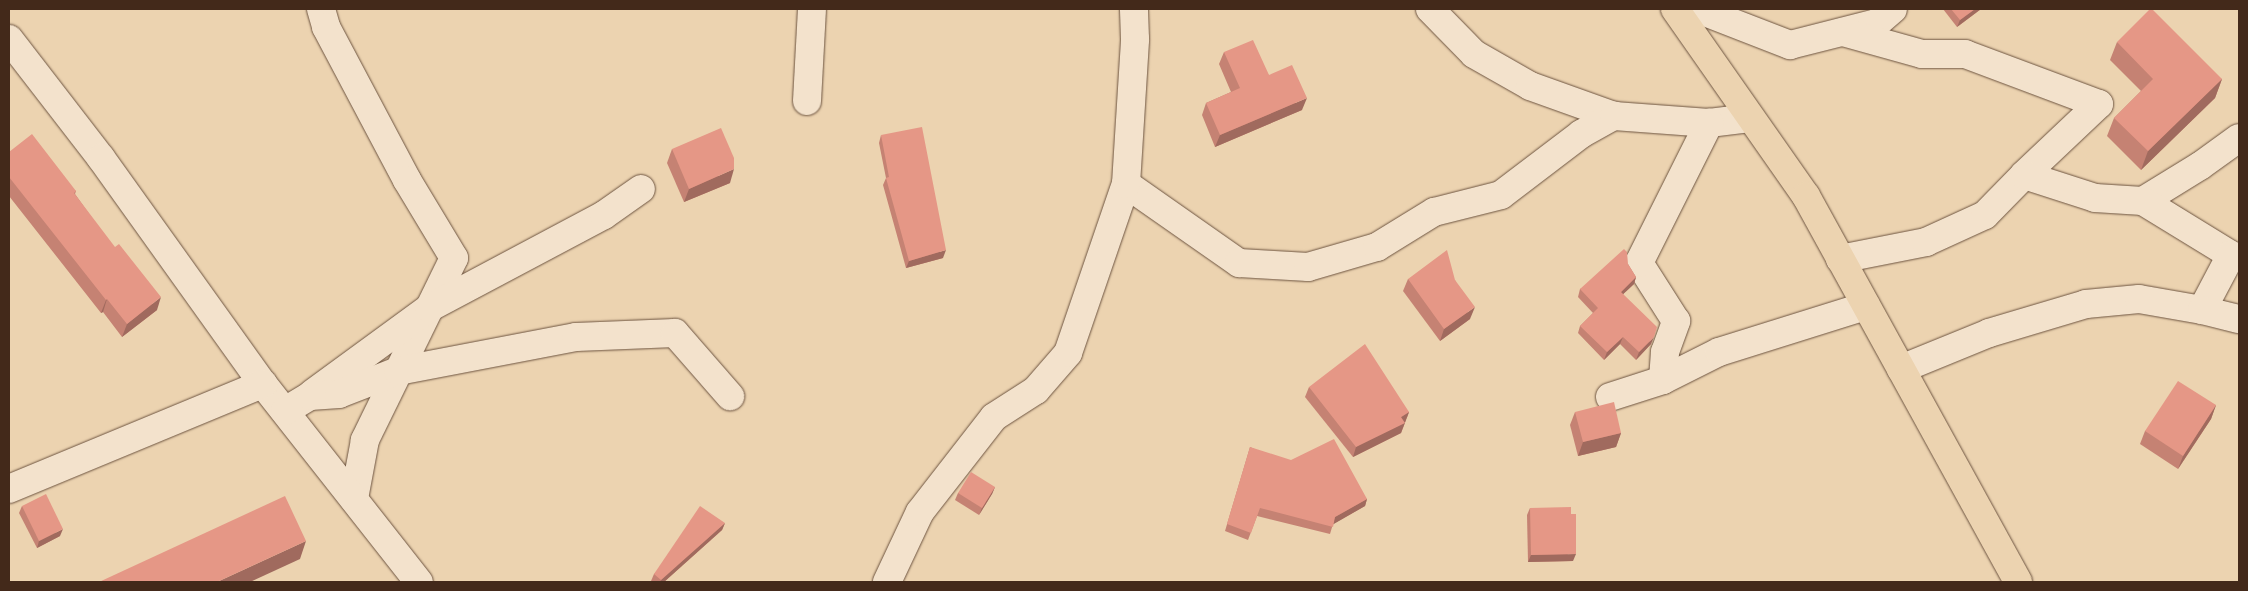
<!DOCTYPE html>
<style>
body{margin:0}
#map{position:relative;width:2248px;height:591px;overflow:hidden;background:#ecd3b0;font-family:"IM FELL English",serif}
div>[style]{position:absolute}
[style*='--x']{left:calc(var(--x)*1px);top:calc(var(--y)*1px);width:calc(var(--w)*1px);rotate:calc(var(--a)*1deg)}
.roads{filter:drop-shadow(0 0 1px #6d5440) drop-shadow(0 0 1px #6d5440)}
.minor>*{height:28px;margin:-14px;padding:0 14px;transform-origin:14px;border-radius:14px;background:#f3e2cc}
.major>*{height:28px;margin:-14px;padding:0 14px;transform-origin:14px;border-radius:14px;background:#ecd3b0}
.wall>*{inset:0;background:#c58273}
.shaded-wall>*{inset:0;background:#a06a5e}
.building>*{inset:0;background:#e59786}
span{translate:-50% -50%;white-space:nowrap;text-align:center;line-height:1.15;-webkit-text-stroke:5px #f3e2cc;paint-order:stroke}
.frame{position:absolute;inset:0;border:10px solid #43291a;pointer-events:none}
</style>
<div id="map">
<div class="roads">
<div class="minor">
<div style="--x:321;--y:9;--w:19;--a:74"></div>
<div style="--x:326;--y:27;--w:173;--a:62.1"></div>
<div style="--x:407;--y:180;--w:91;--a:58.9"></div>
<div style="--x:454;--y:258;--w:203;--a:116.1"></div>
<div style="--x:365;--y:440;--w:60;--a:100.6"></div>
<div style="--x:1430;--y:9;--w:63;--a:45.6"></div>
<div style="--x:1474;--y:54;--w:64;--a:29.7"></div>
<div style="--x:1530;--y:86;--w:89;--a:19.7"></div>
<div style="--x:1697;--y:9;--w:100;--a:21.2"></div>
<div style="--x:1790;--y:45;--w:90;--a:-14.2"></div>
<div style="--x:1877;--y:23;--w:21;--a:-41"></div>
<div style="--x:1843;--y:32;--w:82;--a:15.6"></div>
<div style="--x:1922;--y:54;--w:43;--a:0"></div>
<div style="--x:1965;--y:54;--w:143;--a:20.5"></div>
<div style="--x:2099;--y:104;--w:103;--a:136.6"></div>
<div style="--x:9;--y:39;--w:150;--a:52.3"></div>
<div style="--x:101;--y:158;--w:278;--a:54.4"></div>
<div style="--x:263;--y:384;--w:252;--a:51.8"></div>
<div style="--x:807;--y:101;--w:92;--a:-86.9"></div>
<div style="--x:1126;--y:184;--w:138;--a:35"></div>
<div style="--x:1239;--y:263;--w:69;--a:3.3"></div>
<div style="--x:1308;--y:267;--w:72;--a:-16.2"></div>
<div style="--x:1377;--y:247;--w:67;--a:-31.6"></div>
<div style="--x:1434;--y:212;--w:69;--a:-14.2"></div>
<div style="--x:1501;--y:195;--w:101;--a:-37.3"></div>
<div style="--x:1581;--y:134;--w:38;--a:-29"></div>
<div style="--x:1614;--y:116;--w:95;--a:4.2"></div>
<div style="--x:1709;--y:123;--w:41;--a:-7"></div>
<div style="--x:2143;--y:201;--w:67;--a:-31.6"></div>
<div style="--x:2200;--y:166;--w:48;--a:-35.7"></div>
<div style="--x:1840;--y:259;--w:88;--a:-11.2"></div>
<div style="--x:1926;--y:242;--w:65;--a:-24.6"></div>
<div style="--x:1985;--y:215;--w:56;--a:-45.7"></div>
<div style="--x:2024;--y:175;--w:75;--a:17.9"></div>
<div style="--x:2095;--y:198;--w:48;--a:3.6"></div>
<div style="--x:2143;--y:201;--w:103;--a:31.5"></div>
<div style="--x:2231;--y:255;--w:62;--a:117.8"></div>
<div style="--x:1901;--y:369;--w:95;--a:-22.2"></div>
<div style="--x:1989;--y:333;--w:101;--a:-16.6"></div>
<div style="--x:2086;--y:304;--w:53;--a:-5.4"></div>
<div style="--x:2139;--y:299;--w:64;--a:9.9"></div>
<div style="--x:2202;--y:310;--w:38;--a:14"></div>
<div style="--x:1663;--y:380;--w:28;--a:-86"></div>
<div style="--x:1665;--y:352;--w:33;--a:-70"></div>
<div style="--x:1676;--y:321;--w:69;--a:-122.5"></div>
<div style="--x:1639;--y:263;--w:157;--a:-63.4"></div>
<div style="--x:313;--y:393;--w:144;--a:-36.2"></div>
<div style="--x:429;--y:308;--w:198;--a:-28"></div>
<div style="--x:604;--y:215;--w:45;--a:-35.1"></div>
<div style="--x:1610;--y:397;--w:56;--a:-17.8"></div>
<div style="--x:1663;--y:380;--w:63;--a:-26.6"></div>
<div style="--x:1719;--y:352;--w:154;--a:-17.4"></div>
<div style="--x:285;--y:411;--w:29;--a:-31"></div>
<div style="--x:310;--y:396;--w:29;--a:-4"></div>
<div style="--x:339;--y:394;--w:63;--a:-21.3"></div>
<div style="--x:398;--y:371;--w:181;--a:-10.8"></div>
<div style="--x:576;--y:337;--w:99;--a:-2.3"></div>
<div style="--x:675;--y:333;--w:84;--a:48.9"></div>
<div style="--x:9;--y:489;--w:275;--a:-22.5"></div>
<div style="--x:887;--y:582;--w:77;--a:-64.8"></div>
<div style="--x:920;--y:512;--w:120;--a:-52.1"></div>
<div style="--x:994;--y:417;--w:50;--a:-32.7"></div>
<div style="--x:1036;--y:390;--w:49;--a:-49.1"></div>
<div style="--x:1068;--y:353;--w:179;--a:-71.1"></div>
<div style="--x:1126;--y:184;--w:145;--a:-86.4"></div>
<div style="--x:1135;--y:39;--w:30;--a:-92"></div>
</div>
<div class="major">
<div style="--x:1675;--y:9;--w:228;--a:55"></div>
<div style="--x:1806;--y:196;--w:440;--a:61.2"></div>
</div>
</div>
<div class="wall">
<div style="clip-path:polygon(1943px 9px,1981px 9px,1957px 27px)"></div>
<div style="clip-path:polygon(2117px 42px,2222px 79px,2215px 98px,2141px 170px,2107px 136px,2114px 118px,2141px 91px,2110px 60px)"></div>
<div style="clip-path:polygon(1224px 52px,1269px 75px,1302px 110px,1215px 147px,1202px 115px,1206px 103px,1231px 92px,1219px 64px)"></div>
<div style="clip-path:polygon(881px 135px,943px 258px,906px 268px,883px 185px,886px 178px,879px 143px)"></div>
<div style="clip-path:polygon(672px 149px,730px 183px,684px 202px,667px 163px)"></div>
<div style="clip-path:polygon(9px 152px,76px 191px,75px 194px,157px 310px,122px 337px,103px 312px,101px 313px,9px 196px)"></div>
<div style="clip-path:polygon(1628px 264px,1636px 277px,1634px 284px,1623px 294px,1651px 344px,1636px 360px,1620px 344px,1604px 360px,1578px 333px,1580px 326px,1593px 313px,1578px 297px,1580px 289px)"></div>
<div style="clip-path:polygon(1408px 279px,1455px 280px,1470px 319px,1440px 341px,1403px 291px)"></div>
<div style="clip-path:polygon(1309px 387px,1409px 412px,1401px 433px,1353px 457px,1305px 397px)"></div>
<div style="clip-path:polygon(2216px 405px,2211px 419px,2178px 469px,2140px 444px,2145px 431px)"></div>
<div style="clip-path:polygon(1575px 412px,1621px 433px,1616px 447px,1578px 456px,1570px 425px)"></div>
<div style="clip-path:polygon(1250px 447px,1367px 499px,1365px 506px,1333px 524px,1330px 534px,1257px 516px,1248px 540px,1225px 531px)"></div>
<div style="clip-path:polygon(995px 487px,992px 494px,979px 515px,955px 500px,958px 493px)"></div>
<div style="clip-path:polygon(22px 506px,60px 536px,37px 548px,19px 513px)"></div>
<div style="clip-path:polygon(1530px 508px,1573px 561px,1528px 562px,1527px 515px)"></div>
<div style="clip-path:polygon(725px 523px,722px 530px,664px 582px,653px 582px,651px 581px,654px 574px)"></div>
</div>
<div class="shaded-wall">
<div style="clip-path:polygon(1975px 9px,1981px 9px,1957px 27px,1960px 20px)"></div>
<div style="clip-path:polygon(2222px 79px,2215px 98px,2141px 170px,2148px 151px)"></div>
<div style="clip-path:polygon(1307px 98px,1302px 110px,1215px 147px,1220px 135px)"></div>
<div style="clip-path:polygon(734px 169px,730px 183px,684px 202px,689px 189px)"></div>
<div style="clip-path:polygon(946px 250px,943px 258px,906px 268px,909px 261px)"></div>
<div style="clip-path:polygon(1636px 277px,1634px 284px,1618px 299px,1621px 292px)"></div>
<div style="clip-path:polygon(161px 297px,157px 310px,122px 337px,127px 324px)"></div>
<div style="clip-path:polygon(107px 299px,103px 312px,101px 313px,106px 300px)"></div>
<div style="clip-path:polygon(1475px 307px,1470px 319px,1440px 341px,1444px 329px)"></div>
<div style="clip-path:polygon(1623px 337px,1620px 344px,1604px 360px,1607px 352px)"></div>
<div style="clip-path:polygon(1654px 337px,1651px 344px,1636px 360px,1639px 352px)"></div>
<div style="clip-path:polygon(2216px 405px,2211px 419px,2178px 469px,2183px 456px)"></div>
<div style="clip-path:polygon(1409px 412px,1401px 433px,1353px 457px,1356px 447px)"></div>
<div style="clip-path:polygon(1621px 433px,1616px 447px,1578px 456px,1583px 442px)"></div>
<div style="clip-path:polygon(995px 487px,992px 494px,979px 515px,982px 508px)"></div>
<div style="clip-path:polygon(1367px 499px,1365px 506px,1332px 525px,1335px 517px)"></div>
<div style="clip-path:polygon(725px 523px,722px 530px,664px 582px,660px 582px,661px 580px)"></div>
<div style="clip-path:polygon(63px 529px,60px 536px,37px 548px,39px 541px)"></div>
<div style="clip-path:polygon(306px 541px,300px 559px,250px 582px,217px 582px)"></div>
<div style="clip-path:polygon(1576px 554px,1573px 561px,1528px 562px,1531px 555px)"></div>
</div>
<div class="building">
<div style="clip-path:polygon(1951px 9px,1975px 9px,1960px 20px)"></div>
<div style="clip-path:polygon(2150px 9px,2152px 9px,2222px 79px,2148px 151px,2114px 118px,2153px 79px,2117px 42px)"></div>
<div style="clip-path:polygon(1253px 40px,1269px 75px,1292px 65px,1307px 98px,1220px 135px,1206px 103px,1240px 88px,1224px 52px)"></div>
<div style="clip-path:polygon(922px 127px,946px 250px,909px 261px,886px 178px,889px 177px,881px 135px)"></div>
<div style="clip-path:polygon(721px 128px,734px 158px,734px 169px,689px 189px,672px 149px)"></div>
<div style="clip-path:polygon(32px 134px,76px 191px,74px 193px,115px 247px,119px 244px,161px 297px,127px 324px,107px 299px,106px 300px,9px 177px,9px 152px)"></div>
<div style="clip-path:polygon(1624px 249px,1627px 252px,1628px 264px,1636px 277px,1621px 292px,1657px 327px,1654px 337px,1639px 352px,1623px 337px,1607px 352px,1580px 326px,1598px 308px,1580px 289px)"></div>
<div style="clip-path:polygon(1447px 250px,1455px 280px,1475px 307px,1444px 329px,1408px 279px)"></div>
<div style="clip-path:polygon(1365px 344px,1409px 412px,1401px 417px,1405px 423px,1356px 447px,1309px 387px)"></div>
<div style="clip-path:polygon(2178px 381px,2216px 405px,2183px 456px,2145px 431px)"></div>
<div style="clip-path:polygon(1614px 402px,1621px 433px,1583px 442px,1575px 412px)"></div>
<div style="clip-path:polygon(1334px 439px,1367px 499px,1335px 517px,1333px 527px,1260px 508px,1251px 533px,1227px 524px,1250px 447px,1291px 460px)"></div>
<div style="clip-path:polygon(971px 472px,995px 487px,982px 508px,958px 493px)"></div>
<div style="clip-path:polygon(46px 494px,63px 529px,39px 541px,22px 506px)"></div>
<div style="clip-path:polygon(285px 496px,306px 541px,217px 582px,99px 582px)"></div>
<div style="clip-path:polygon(700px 506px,725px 523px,661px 580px,654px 574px)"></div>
<div style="clip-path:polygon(1571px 507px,1571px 514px,1576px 514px,1576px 554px,1531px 555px,1530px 508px)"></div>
</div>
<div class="frame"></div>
</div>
